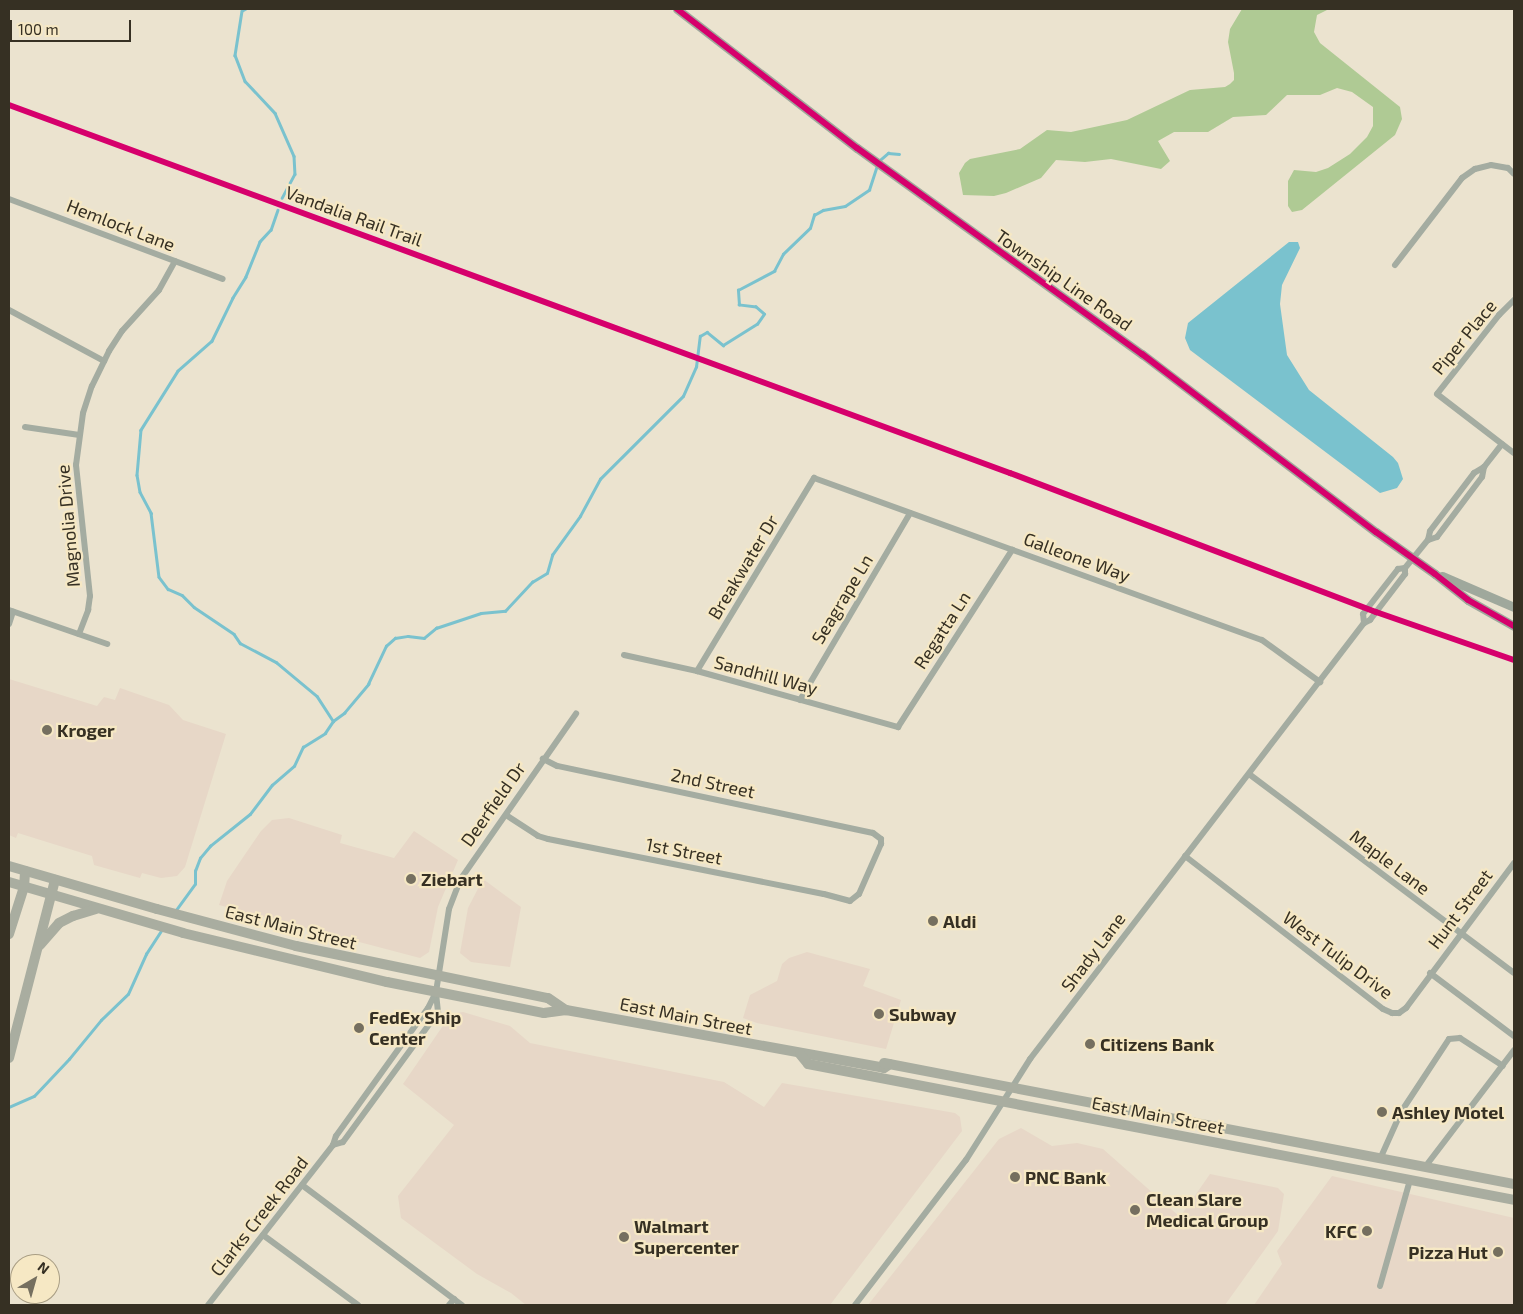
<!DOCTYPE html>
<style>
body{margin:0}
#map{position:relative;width:1523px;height:1314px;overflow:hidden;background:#ebe3cf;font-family:"Exo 2",sans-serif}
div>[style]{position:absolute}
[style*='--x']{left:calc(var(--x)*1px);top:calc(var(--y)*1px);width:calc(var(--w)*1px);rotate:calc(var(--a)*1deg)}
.commercial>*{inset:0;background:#e7d7c7}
.forest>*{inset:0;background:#afca94}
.water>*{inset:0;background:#7ac2ce}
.stream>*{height:2.5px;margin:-1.25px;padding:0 1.25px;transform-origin:1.25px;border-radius:1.25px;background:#7ac2ce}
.street>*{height:6px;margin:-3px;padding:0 3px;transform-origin:3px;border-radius:3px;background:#a4aca1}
.secondary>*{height:9px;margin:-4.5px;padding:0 4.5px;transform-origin:4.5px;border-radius:4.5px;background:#9fa89c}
.primary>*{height:10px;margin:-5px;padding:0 5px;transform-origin:5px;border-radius:5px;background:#a9ada0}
.cycleway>*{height:6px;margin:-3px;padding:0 3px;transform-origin:3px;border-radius:3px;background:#d6006c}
.dots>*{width:14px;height:14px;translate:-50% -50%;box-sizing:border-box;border:2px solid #f6e8c4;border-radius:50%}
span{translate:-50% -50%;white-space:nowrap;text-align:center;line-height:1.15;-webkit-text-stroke:4.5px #f6e8c4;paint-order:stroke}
.street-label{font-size:18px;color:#363023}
.poi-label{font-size:18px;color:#363023;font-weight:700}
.left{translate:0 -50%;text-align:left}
.right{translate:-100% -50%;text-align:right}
.frame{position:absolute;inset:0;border:10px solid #363023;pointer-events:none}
.north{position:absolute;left:10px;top:1254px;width:50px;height:50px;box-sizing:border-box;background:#f6e8c4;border:1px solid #a99e84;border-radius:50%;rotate:38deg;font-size:14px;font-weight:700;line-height:20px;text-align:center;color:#363023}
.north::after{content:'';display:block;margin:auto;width:18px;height:22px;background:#756f5f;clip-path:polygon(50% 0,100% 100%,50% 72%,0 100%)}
.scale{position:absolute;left:10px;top:20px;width:121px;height:22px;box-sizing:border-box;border:2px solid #363023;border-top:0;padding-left:6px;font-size:15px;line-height:18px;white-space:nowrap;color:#363023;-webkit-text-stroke:4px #f6e8c4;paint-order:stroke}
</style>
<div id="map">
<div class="commercial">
<div style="clip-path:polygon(9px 679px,97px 706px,104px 697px,115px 700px,120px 688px,169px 705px,183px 720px,226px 734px,185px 867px,177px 876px,161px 878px,142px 873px,140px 878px,94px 865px,92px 856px,18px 833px,16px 838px,9px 835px)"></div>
<div style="clip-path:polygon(289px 818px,342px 835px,340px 843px,394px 858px,414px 831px,458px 860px,438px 907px,429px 952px,420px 958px,219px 905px,227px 881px,261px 831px,272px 820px)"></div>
<div style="clip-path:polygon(483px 879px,521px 907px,510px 967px,471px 962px,460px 953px,468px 908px)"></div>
<div style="clip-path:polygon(807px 952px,870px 969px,863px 986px,901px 1000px,886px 1049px,757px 1023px,743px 1018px,750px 995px,777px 981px,782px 964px,789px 958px)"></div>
<div style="clip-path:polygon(463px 1012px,510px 1026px,530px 1043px,724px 1082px,764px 1107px,782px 1083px,955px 1113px,960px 1117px,962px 1131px,830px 1305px,526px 1305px,511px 1293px,477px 1274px,401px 1218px,398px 1196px,454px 1125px,403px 1084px,451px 1014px)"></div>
<div style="clip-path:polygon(1021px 1128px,1052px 1146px,1077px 1143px,1103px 1149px,1180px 1217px,1210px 1174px,1278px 1188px,1284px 1194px,1278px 1231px,1225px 1305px,868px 1305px,999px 1139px)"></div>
<div style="clip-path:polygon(1332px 1176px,1514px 1218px,1514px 1305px,1254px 1305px,1282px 1264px,1277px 1251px)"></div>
</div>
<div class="forest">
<div style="clip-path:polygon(1242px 9px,1329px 9px,1317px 15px,1314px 32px,1320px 43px,1400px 107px,1402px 119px,1395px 135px,1302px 210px,1292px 212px,1288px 206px,1288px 181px,1294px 170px,1316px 172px,1328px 168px,1350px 154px,1367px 137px,1373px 126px,1373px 107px,1352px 92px,1337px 88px,1320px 95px,1287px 95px,1266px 115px,1233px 117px,1208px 132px,1174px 132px,1158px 141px,1170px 161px,1161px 169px,1111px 159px,1085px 162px,1056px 160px,1041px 178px,1006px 193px,994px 196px,963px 195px,959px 173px,965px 163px,970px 159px,1020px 149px,1047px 130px,1071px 132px,1127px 120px,1190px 90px,1225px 87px,1230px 84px,1234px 80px,1234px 73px,1228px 42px,1230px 29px)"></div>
</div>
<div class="water">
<div style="clip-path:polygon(1289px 242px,1298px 242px,1300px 248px,1282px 285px,1280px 304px,1287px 355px,1309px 390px,1393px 457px,1398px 463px,1403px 479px,1397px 488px,1380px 493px,1190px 350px,1185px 338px,1188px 323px)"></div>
</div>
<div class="stream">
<div style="--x:246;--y:9;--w:4;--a:153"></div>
<div style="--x:242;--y:11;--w:45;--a:99"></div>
<div style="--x:235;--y:55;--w:28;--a:69"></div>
<div style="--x:245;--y:81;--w:44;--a:46.8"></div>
<div style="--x:275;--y:113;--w:47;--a:66.2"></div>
<div style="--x:294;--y:156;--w:18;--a:87"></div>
<div style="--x:295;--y:174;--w:27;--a:118"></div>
<div style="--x:880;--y:160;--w:11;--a:-41"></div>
<div style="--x:888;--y:153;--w:11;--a:5"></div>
<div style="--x:278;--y:210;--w:21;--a:109"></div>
<div style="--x:271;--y:230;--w:16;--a:133"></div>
<div style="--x:260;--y:242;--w:38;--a:112"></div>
<div style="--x:246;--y:277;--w:25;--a:122"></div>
<div style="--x:233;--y:298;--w:48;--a:116"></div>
<div style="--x:212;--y:341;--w:45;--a:138.6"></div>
<div style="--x:178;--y:371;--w:70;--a:122.1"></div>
<div style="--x:141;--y:430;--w:45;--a:95.1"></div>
<div style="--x:137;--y:475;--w:17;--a:80"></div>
<div style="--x:140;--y:492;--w:24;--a:62"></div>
<div style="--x:151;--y:513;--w:64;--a:82.9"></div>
<div style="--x:159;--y:577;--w:15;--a:53"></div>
<div style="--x:168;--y:589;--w:15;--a:23"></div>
<div style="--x:182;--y:595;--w:17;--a:45"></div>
<div style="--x:194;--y:607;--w:48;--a:34"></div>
<div style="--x:234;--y:634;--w:11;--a:56"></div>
<div style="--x:240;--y:643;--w:41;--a:27.8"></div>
<div style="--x:276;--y:662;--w:53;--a:39.7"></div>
<div style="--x:317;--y:696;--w:30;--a:57"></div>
<div style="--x:176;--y:910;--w:32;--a:-54"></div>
<div style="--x:195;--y:884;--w:13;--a:-90"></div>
<div style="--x:195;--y:871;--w:14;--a:-69"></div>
<div style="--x:200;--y:858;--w:16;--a:-50"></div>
<div style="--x:210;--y:846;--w:51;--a:-38.7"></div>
<div style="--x:250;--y:814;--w:36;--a:-53"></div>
<div style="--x:272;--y:785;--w:29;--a:-41"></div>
<div style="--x:294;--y:766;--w:21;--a:-65"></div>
<div style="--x:303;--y:747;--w:26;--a:-32"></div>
<div style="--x:325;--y:733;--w:14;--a:-56"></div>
<div style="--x:333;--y:721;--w:14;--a:-36"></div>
<div style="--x:344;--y:713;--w:38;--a:-50"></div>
<div style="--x:368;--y:684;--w:42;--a:-64.7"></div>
<div style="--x:386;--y:646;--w:12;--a:-42"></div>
<div style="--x:395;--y:638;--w:13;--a:-9"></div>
<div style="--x:408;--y:636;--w:16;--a:7"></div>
<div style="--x:424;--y:638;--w:16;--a:-40"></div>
<div style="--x:436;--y:628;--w:47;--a:-18.4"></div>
<div style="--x:481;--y:613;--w:24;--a:-5"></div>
<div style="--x:505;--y:611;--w:40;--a:-47"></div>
<div style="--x:532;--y:582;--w:17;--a:-31"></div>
<div style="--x:547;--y:573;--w:19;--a:-74"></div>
<div style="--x:552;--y:555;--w:48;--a:-54.3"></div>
<div style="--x:580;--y:516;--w:42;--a:-61.6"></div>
<div style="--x:600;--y:479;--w:117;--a:-45"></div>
<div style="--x:683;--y:396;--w:32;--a:-66"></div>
<div style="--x:696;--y:367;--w:31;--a:-83"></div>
<div style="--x:700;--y:336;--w:8;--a:-30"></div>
<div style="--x:707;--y:332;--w:21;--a:39"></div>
<div style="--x:723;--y:345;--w:40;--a:-32"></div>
<div style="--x:757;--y:324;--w:12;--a:-55"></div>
<div style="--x:764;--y:314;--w:11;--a:-139"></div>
<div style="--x:756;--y:307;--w:17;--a:-173"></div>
<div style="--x:739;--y:305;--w:15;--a:-94"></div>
<div style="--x:738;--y:290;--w:41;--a:-27.8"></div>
<div style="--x:774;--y:271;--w:19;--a:-62"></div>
<div style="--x:783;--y:254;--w:37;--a:-44"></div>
<div style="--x:810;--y:228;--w:14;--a:-73"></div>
<div style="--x:814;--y:215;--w:10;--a:-29"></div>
<div style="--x:823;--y:210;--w:22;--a:-10"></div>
<div style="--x:845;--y:206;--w:29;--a:-34"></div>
<div style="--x:869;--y:190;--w:26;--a:-72"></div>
<div style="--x:9;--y:1107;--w:27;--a:-24"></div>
<div style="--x:34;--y:1096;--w:51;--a:-46.6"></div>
<div style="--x:69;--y:1059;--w:50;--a:-50.6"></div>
<div style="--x:101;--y:1020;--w:37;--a:-44"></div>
<div style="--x:128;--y:994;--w:44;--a:-65.8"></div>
<div style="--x:146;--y:954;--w:30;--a:-57"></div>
</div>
<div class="street">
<div style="--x:9;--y:199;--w:228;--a:20.5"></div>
<div style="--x:1395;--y:265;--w:110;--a:-52.4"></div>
<div style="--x:1462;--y:178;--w:16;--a:-35"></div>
<div style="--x:1475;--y:169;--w:16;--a:-14"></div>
<div style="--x:1491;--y:165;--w:17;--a:10"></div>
<div style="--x:1508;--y:168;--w:8;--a:45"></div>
<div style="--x:1514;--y:300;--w:21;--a:135"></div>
<div style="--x:1499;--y:315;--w:100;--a:128.1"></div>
<div style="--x:1437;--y:394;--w:97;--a:37.5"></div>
<div style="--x:9;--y:310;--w:108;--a:28.2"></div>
<div style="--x:25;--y:427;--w:55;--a:8.4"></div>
<div style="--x:1484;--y:467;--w:10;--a:101"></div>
<div style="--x:1482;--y:477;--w:75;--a:126.9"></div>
<div style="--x:1437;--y:537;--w:9;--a:162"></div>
<div style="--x:1428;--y:540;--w:9;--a:-77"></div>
<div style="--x:1430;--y:531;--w:73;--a:-52.8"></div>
<div style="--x:1474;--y:473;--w:12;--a:-31"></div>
<div style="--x:1484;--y:467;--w:29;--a:-52"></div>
<div style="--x:9;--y:610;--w:104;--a:19.1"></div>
<div style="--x:1364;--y:623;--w:9;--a:-96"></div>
<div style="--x:1363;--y:614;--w:57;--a:-52.1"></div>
<div style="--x:1398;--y:569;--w:7;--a:-8"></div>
<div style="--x:1405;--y:568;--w:36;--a:-51"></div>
<div style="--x:9;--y:624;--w:13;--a:-72"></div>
<div style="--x:79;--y:634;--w:26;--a:-69"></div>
<div style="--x:88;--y:610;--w:14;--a:-82"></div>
<div style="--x:90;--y:596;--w:132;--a:-96.1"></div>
<div style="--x:76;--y:465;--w:52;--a:-82.3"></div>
<div style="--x:83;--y:413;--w:28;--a:-72"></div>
<div style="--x:92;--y:386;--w:39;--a:-64"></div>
<div style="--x:109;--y:351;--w:24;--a:-57"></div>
<div style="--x:122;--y:331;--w:55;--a:-47.9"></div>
<div style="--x:159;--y:290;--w:33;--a:-61"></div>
<div style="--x:624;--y:655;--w:75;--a:12.4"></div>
<div style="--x:697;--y:671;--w:209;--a:15.6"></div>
<div style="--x:898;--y:727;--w:211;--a:-57.2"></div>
<div style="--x:697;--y:671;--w:226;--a:-58.8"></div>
<div style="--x:814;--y:478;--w:476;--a:19.9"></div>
<div style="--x:1262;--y:640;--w:72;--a:35.9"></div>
<div style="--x:800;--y:700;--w:217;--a:-59.5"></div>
<div style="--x:1249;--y:774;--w:331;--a:36.9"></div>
<div style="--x:506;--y:815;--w:38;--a:33"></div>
<div style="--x:538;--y:836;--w:10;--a:17"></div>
<div style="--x:548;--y:839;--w:281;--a:11.3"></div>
<div style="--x:824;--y:894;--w:27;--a:15"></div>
<div style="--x:850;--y:901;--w:11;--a:-38"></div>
<div style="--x:859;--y:894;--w:55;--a:-66.3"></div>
<div style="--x:881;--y:844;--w:5;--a:-90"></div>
<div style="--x:881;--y:839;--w:10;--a:-143"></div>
<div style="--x:873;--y:833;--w:323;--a:-168"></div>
<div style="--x:557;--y:766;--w:16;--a:-153"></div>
<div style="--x:1185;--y:856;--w:250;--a:37.7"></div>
<div style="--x:1383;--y:1009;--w:10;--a:24"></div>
<div style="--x:1392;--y:1013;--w:7;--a:0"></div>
<div style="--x:1399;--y:1013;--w:9;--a:-36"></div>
<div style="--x:1406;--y:1008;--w:181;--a:-53.3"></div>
<div style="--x:1430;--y:973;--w:105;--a:36.9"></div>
<div style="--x:333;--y:1145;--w:10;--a:-17"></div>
<div style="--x:343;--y:1142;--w:161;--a:-53.8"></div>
<div style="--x:438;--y:1012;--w:20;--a:-96"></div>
<div style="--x:436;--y:992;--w:84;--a:-81.1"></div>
<div style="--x:449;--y:909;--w:31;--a:-69"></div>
<div style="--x:460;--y:880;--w:203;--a:-55.1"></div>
<div style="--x:1380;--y:1159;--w:51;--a:-65.9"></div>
<div style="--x:1401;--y:1112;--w:87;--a:-56.7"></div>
<div style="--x:1449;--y:1039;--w:11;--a:-5"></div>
<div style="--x:1460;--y:1038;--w:51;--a:33.1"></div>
<div style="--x:1425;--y:1167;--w:147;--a:-52.7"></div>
<div style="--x:302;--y:1185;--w:200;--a:36.9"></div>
<div style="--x:263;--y:1235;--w:118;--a:36.4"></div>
<div style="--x:1380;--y:1286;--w:110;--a:-74.2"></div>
<div style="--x:208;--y:1305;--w:203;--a:-52"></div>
<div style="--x:333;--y:1145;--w:9;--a:-72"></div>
<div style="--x:336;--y:1136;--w:158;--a:-54.3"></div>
<div style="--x:428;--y:1008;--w:18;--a:-63"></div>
<div style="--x:449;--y:1305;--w:8;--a:-50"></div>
<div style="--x:855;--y:1305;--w:183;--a:-52.6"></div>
<div style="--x:966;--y:1160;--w:120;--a:-57.6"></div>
<div style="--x:1030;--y:1059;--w:549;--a:-52.55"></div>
<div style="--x:1364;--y:623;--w:7;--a:-27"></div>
<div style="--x:1370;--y:620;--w:58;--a:-52.7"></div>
<div style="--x:1405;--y:574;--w:6;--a:-90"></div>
</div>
<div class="secondary">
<div style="--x:677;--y:9;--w:227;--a:37.7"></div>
<div style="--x:857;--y:148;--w:352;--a:35.9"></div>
<div style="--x:1142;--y:354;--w:294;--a:37.3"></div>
<div style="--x:1376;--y:532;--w:72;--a:35.4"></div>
<div style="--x:1435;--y:574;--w:42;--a:38.2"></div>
<div style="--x:1468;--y:600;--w:53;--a:29.5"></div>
<div style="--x:1442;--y:576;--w:78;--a:23.3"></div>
</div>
<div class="primary">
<div style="--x:9;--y:866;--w:154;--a:16.2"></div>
<div style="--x:157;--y:909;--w:144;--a:14.9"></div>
<div style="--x:296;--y:946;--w:257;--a:11.7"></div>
<div style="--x:548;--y:998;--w:22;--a:34"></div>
<div style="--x:9;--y:882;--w:181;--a:16.3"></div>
<div style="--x:183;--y:933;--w:210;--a:13.5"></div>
<div style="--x:387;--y:982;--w:160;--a:11.2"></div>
<div style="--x:544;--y:1013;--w:22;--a:-8"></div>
<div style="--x:566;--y:1010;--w:323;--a:10.3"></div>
<div style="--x:884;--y:1068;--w:7;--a:-34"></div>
<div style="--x:9;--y:934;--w:49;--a:-72.3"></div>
<div style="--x:24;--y:887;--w:16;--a:-86"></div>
<div style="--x:40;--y:945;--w:29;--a:-49"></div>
<div style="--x:59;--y:923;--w:16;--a:-27"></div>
<div style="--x:73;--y:916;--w:24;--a:-17"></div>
<div style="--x:800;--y:1054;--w:13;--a:51"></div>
<div style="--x:808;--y:1064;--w:719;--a:10.9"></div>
<div style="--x:9;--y:1058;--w:184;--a:-75.5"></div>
<div style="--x:884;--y:1063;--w:642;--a:10.87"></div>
</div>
<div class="cycleway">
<div style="--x:677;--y:9;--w:227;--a:37.7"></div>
<div style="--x:857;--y:148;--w:352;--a:35.9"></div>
<div style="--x:1142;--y:354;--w:294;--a:37.3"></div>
<div style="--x:1376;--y:532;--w:72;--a:35.4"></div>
<div style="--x:1435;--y:574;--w:42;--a:38.2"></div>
<div style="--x:1468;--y:600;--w:53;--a:29.5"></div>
<div style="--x:9;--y:105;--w:1067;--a:20.19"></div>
<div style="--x:1010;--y:473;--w:392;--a:20.8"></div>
<div style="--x:1376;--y:612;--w:146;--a:19.2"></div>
</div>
<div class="dots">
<div style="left:47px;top:730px;background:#756f5f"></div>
<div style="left:411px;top:879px;background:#756f5f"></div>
<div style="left:933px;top:921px;background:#756f5f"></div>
<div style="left:879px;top:1014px;background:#756f5f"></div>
<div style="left:359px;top:1028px;background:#756f5f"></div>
<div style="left:1090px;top:1044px;background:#756f5f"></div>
<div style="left:1382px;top:1112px;background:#756f5f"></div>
<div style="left:1015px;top:1177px;background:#756f5f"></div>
<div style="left:1135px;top:1210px;background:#756f5f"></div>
<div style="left:1367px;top:1231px;background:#756f5f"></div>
<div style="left:624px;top:1237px;background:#756f5f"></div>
<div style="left:1498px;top:1252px;background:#756f5f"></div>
</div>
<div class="street-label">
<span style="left:354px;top:216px;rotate:20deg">Vandalia Rail Trail</span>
<span style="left:121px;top:225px;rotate:21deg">Hemlock Lane</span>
<span style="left:1064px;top:280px;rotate:35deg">Township Line Road</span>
<span style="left:1464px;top:337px;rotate:-51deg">Piper Place</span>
<span style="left:68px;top:526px;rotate:-95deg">Magnolia Drive</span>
<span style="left:1077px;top:557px;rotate:20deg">Galleone Way</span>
<span style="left:743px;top:567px;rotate:-59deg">Breakwater Dr</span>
<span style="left:842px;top:599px;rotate:-59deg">Seagrape Ln</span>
<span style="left:942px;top:630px;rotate:-57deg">Regatta Ln</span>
<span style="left:766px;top:675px;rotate:15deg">Sandhill Way</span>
<span style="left:713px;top:783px;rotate:12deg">2nd Street</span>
<span style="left:493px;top:804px;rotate:-55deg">Deerfield Dr</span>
<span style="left:684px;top:851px;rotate:11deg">1st Street</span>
<span style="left:1390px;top:862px;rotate:37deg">Maple Lane</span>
<span style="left:1460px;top:909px;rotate:-53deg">Hunt Street</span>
<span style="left:291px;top:927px;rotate:14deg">East Main Street</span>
<span style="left:1093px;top:952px;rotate:-53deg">Shady Lane</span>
<span style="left:1338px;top:955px;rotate:37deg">West Tulip Drive</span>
<span style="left:686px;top:1016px;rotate:11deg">East Main Street</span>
<span style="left:1158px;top:1115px;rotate:11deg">East Main Street</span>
<span style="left:259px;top:1216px;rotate:-52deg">Clarks Creek Road</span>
</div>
<div class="poi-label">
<span class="left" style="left:57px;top:730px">Kroger</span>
<span class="left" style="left:421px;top:879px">Ziebart</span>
<span class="left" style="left:943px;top:921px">Aldi</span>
<span class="left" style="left:889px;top:1014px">Subway</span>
<span class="left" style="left:369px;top:1028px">FedEx Ship<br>Center</span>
<span class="left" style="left:1100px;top:1044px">Citizens Bank</span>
<span class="left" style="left:1392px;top:1112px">Ashley Motel</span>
<span class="left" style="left:1025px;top:1177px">PNC Bank</span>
<span class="left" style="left:1146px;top:1210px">Clean Slare<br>Medical Group</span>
<span class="left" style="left:634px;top:1237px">Walmart<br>Supercenter</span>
<span class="right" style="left:1357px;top:1231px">KFC</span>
<span class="right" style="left:1488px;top:1252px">Pizza Hut</span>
</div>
<div class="frame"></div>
<div class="north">N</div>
<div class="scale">100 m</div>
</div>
